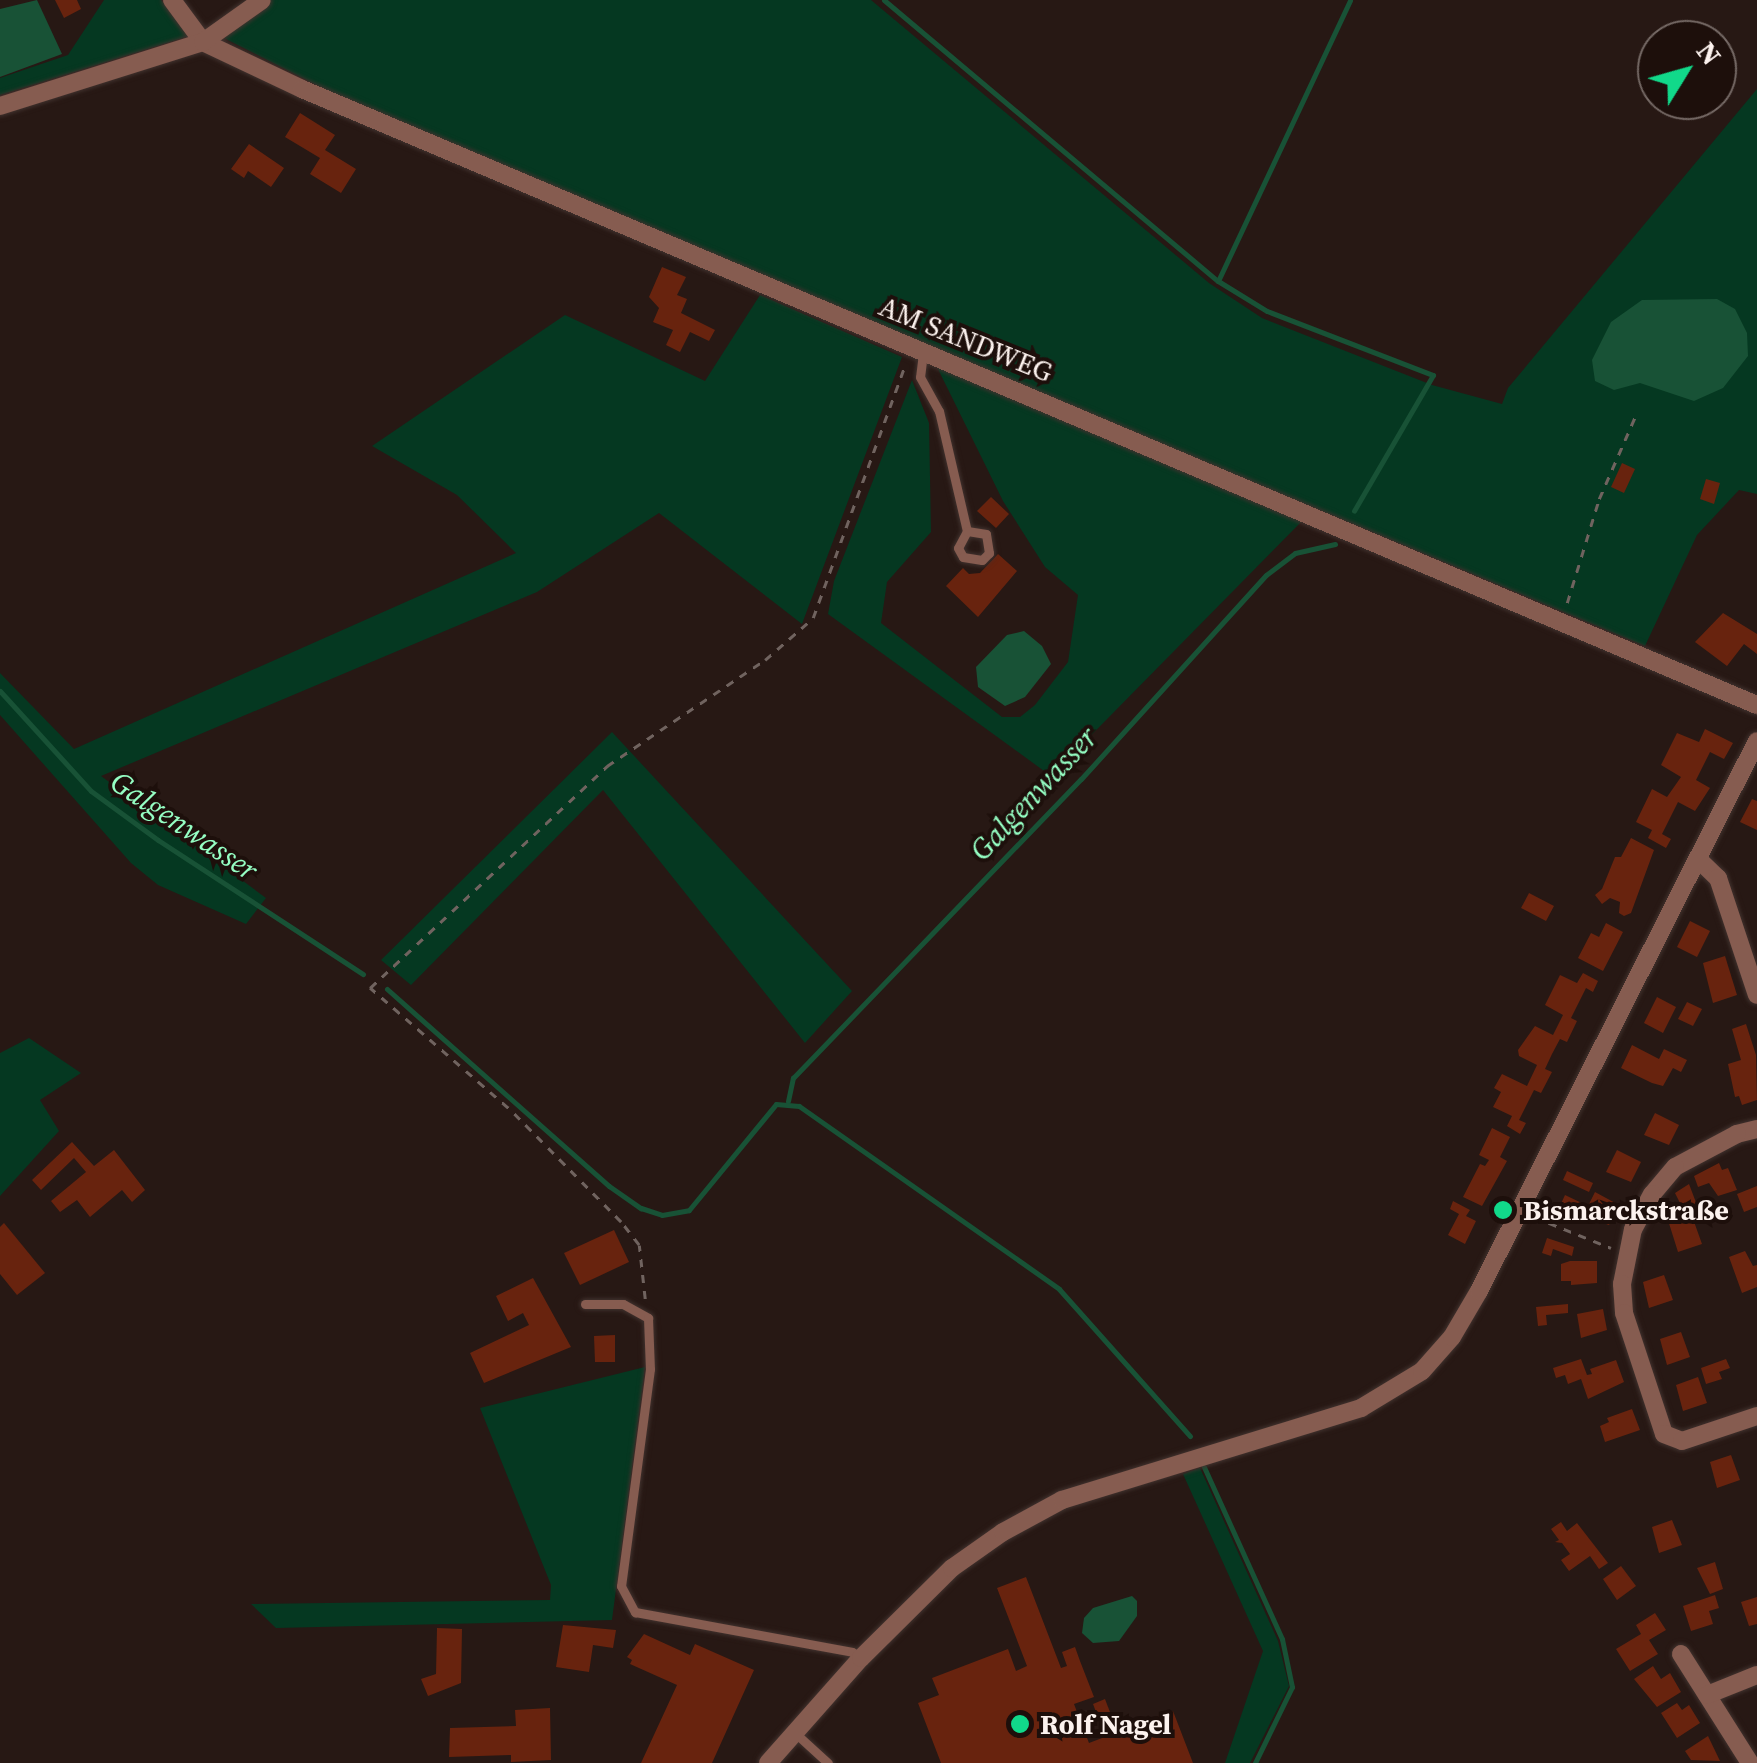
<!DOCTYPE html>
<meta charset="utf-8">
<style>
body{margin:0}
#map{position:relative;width:1757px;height:1763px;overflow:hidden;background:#271814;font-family:"Source Serif 4",serif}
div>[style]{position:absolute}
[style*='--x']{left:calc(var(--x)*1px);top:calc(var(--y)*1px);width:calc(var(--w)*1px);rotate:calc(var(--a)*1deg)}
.green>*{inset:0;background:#053821}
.water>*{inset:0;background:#185236}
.stream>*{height:5px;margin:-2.5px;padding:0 2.5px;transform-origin:2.5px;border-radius:2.5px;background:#185236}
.building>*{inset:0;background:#68230e}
.path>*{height:2.5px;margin-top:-1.25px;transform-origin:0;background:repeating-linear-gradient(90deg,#70635f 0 8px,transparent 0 16px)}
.roads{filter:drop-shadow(0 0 2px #41322e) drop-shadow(0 0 2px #41322e)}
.lane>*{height:9px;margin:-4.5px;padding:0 4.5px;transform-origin:4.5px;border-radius:4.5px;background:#865c50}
.street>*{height:18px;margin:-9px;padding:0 9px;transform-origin:9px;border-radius:9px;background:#865c50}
.dots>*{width:28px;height:28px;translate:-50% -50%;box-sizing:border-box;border:5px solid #1d0f0b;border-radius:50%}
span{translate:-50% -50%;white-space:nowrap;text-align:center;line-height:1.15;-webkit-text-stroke:8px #1d0f0b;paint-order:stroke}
.street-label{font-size:28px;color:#fcf2ee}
.poi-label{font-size:28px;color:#fcf2ee;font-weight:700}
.left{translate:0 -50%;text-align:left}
.water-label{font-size:30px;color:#95fec3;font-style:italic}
.north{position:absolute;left:1637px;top:20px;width:100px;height:100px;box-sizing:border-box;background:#1d0f0b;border:2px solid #766a66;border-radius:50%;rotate:53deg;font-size:28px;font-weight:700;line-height:40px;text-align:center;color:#fcf2ee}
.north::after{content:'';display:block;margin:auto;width:35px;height:45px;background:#11d98a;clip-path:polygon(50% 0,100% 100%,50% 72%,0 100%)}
</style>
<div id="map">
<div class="green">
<div style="clip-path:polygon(104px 0,161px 0,189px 36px,0 95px,0 78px,68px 55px)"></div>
<div style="clip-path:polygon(254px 0,871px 0,1209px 283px,1262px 318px,1432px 385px,1502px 404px,1508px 388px,1757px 89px,1757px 494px,1739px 490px,1697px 535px,1645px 646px,380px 117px,216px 34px)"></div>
<div style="clip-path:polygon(760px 295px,902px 357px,802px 624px,659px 513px,537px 592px,101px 776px,266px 898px,246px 924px,158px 885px,131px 863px,0 715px,0 673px,74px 749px,516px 553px,457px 495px,372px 446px,565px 315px,705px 381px)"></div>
<div style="clip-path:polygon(937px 367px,1305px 518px,1051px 776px,828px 614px,834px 581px,912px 380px,929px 423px,931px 532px,887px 582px,881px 623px,1002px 717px,1020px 717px,1035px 705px,1068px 662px,1078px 595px,1045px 567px,1003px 501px)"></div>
<div style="clip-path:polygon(612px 732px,852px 991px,805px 1043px,603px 790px,411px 985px,381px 960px)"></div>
<div style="clip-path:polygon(29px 1038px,81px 1073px,40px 1100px,59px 1131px,0 1196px,0 1053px)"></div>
<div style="clip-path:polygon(645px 1367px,612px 1620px,276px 1628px,251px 1604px,550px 1600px,551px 1585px,480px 1408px)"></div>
<div style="clip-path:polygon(1200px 1468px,1278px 1641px,1289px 1686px,1250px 1763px,1225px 1763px,1263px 1651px,1183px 1474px)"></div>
</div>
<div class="water">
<div style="clip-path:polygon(37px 0,62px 54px,0 77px,0 9px)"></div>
<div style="clip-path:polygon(1717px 299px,1735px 309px,1747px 333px,1748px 356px,1723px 388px,1694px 401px,1640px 383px,1614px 390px,1595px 381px,1592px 360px,1611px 322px,1642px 300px)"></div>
<div style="clip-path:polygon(1024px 631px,1042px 646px,1051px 664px,1025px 697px,1005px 706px,978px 687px,976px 667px,1007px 635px)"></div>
<div style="clip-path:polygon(1132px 1596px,1137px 1601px,1137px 1616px,1119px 1641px,1093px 1643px,1082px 1633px,1084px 1618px,1093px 1608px)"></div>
</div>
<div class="stream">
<div style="--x:884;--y:0;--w:436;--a:40.1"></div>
<div style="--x:1218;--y:281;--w:57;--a:31.5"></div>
<div style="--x:1267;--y:311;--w:178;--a:21.1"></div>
<div style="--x:1433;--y:375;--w:157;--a:120.2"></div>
<div style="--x:1218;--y:281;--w:310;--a:-64.8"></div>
<div style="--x:0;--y:691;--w:135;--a:47.7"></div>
<div style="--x:91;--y:791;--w:83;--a:36.2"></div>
<div style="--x:158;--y:840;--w:245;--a:33.2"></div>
<div style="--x:387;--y:989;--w:297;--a:41.6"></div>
<div style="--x:609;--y:1186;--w:39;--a:35"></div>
<div style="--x:641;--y:1208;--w:22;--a:18"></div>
<div style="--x:662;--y:1215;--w:27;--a:-10"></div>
<div style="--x:689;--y:1210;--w:137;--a:-50.6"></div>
<div style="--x:776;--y:1104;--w:23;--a:5"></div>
<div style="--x:799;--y:1106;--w:318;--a:35.1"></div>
<div style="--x:1059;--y:1289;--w:197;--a:48.3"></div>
<div style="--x:788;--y:1101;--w:24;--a:-78"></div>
<div style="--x:793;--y:1078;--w:415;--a:-46.1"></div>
<div style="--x:1081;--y:779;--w:275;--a:-47.8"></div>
<div style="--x:1266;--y:575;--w:36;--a:-37"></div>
<div style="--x:1295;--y:553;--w:41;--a:-12.7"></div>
<div style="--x:1204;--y:1467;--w:189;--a:65.6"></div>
<div style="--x:1282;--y:1639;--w:49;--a:78.2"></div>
<div style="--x:1292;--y:1687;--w:85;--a:116"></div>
</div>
<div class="building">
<div style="clip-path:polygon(55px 0,77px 0,81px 9px,64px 18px)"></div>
<div style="clip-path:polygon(300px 113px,335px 135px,325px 150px,356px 169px,341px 193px,310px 174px,320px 158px,285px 137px)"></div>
<div style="clip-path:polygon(249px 144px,284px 168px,271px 187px,248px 171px,244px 178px,231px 169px)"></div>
<div style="clip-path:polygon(662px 267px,686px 277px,677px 295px,687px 299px,681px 313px,715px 330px,709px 341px,690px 332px,680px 352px,666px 345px,673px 330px,653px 322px,659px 308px,649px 297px)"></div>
<div style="clip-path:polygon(1622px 463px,1635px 469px,1624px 493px,1611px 487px)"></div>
<div style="clip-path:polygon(1706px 479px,1720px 483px,1714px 504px,1700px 499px)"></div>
<div style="clip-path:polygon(991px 497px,1009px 514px,996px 528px,977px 511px)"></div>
<div style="clip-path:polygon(998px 554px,1017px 571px,978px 617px,946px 586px,963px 568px,969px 574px,980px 573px)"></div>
<div style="clip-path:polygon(1723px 613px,1757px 634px,1757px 654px,1744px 644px,1727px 666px,1695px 642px)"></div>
<div style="clip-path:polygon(1705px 729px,1733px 743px,1724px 759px,1710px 752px,1696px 780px,1710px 788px,1695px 811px,1678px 802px,1662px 834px,1671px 839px,1666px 848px,1648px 838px,1652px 830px,1636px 822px,1652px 789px,1667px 797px,1681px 777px,1661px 765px,1677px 733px,1699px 742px)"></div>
<div style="clip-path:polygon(1752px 799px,1757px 801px,1757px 830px,1740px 822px)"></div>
<div style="clip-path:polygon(1631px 838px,1654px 850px,1631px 913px,1624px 916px,1619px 913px,1620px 902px,1610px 898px,1602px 904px,1595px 895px,1602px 889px,1615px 857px,1621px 857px)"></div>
<div style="clip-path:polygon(1529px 893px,1554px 906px,1546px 921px,1521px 908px)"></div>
<div style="clip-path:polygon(1690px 921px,1710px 931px,1697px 957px,1677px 947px)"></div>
<div style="clip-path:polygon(1606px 923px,1623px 932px,1603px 971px,1578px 958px,1591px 933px,1599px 937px)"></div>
<div style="clip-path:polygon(1725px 956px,1737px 995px,1713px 1003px,1703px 963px)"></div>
<div style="clip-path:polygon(1583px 973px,1598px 981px,1593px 992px,1586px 988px,1571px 1018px,1577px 1021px,1567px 1042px,1560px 1039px,1552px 1054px,1545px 1069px,1552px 1072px,1541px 1093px,1534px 1090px,1519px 1120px,1526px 1123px,1520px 1134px,1507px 1126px,1512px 1116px,1493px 1107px,1501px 1092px,1494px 1088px,1502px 1074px,1527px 1086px,1537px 1065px,1519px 1056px,1518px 1050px,1535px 1026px,1553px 1035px,1563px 1015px,1545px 1005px,1560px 975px,1577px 983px)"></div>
<div style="clip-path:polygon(1657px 997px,1676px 1007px,1663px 1033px,1644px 1023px)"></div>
<div style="clip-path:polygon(1687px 1002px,1702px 1009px,1693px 1026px,1678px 1019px)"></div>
<div style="clip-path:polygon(1746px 1024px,1756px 1055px,1757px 1100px,1742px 1105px,1739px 1096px,1735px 1097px,1728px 1064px,1741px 1060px,1732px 1029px)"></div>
<div style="clip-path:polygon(1632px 1045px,1659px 1059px,1664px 1049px,1687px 1060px,1681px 1072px,1673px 1068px,1663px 1086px,1652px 1083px,1621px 1068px)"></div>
<div style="clip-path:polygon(1655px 1113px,1679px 1125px,1669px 1145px,1644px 1135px)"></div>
<div style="clip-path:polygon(1492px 1128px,1510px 1137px,1500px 1157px,1507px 1161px,1482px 1206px,1463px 1197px,1480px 1164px,1485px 1166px,1489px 1160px,1479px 1155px)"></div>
<div style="clip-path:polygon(72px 1142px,94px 1166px,114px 1150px,145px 1190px,132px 1202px,122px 1190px,90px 1217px,77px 1200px,60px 1212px,51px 1201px,86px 1172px,74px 1158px,41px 1190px,32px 1180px)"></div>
<div style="clip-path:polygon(1617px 1150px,1641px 1162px,1631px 1182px,1606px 1172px)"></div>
<div style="clip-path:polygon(1719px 1163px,1722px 1170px,1728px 1168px,1737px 1190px,1718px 1196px,1709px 1183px,1698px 1187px,1694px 1176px)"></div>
<div style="clip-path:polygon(1567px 1171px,1593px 1183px,1589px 1192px,1563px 1180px)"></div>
<div style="clip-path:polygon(1689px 1184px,1700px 1213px,1692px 1216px,1702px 1244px,1678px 1252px,1667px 1217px,1684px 1211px,1675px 1193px)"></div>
<div style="clip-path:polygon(1757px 1186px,1757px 1207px,1744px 1212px,1737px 1194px)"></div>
<div style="clip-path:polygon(1595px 1192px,1619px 1205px,1609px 1225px,1559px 1208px,1565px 1195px,1588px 1206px)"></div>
<div style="clip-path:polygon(1453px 1201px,1470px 1210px,1466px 1216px,1476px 1221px,1465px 1244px,1448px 1235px,1459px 1214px,1450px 1209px)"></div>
<div style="clip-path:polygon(4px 1223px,45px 1273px,17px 1295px,0 1274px,0 1227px)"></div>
<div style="clip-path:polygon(614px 1230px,629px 1262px,580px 1285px,564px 1253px)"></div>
<div style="clip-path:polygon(1547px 1238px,1574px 1247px,1572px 1256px,1553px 1249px,1551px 1256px,1542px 1253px)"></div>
<div style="clip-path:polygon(1745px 1251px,1753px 1266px,1757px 1265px,1757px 1287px,1742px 1293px,1729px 1257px)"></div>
<div style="clip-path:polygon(1570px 1261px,1597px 1261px,1597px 1283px,1571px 1285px,1571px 1281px,1561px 1281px,1561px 1264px)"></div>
<div style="clip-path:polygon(1664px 1275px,1673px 1300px,1649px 1308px,1643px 1282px)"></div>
<div style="clip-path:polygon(533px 1278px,571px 1347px,484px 1383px,470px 1353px,529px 1325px,523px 1313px,508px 1321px,496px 1296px)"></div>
<div style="clip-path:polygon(1568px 1304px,1568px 1313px,1546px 1315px,1547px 1325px,1538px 1326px,1536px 1307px)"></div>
<div style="clip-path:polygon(1603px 1309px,1607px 1330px,1581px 1338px,1577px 1314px)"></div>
<div style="clip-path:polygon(1681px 1332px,1690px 1357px,1667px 1365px,1660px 1339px)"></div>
<div style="clip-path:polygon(615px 1335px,615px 1362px,595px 1362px,594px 1336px)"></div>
<div style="clip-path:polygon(1581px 1359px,1587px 1375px,1592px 1374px,1590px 1369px,1616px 1360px,1624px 1382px,1588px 1399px,1581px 1379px,1568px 1384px,1565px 1375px,1556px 1378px,1553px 1368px)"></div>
<div style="clip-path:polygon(1726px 1359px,1730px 1368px,1719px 1372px,1722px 1379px,1706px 1384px,1701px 1368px)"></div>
<div style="clip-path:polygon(1698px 1377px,1707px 1403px,1683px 1411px,1676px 1385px)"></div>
<div style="clip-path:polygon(1632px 1409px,1640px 1430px,1605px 1442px,1600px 1426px,1609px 1422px,1607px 1418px)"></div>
<div style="clip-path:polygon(1731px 1455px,1740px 1480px,1717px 1488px,1710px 1462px)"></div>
<div style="clip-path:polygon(1672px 1520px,1682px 1545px,1659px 1553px,1652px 1527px)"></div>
<div style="clip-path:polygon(1561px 1522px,1567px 1531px,1577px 1523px,1608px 1563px,1599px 1569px,1590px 1556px,1569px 1571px,1561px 1560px,1570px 1554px,1562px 1543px,1555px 1542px,1559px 1540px,1551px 1529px)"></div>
<div style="clip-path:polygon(1715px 1562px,1723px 1589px,1710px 1594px,1697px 1568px)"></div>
<div style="clip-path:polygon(1621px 1566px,1636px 1586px,1617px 1600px,1603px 1579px)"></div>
<div style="clip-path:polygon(1026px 1577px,1061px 1668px,1067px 1666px,1062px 1652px,1075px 1647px,1080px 1661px,1094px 1697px,1074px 1704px,1089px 1743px,1173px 1711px,1193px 1763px,941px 1763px,918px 1703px,939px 1695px,932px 1678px,1008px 1649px,1016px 1671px,1027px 1666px,997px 1588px)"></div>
<div style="clip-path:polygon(1715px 1595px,1719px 1608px,1709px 1611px,1713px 1624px,1691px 1631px,1683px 1606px)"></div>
<div style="clip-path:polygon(1757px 1597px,1757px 1624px,1749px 1626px,1741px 1602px)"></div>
<div style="clip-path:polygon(1655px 1613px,1666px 1630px,1649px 1640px,1658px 1654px,1630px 1671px,1616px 1649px,1641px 1634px,1636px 1625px)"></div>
<div style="clip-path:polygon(563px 1625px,616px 1630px,613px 1648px,593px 1645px,589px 1672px,556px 1667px)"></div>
<div style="clip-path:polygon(437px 1628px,462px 1629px,461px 1683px,428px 1696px,421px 1679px,436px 1674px)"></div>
<div style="clip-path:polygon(644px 1634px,690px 1655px,695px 1644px,754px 1670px,712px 1763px,641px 1763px,677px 1685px,630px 1664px,632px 1660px,627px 1657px)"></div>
<div style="clip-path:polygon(1653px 1666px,1661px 1679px,1670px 1673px,1681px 1692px,1657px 1707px,1634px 1679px)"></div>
<div style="clip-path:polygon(1105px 1699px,1116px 1728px,1104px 1733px,1093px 1704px)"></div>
<div style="clip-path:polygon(1677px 1703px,1682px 1710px,1689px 1705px,1700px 1723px,1677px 1738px,1661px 1713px)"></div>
<div style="clip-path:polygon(550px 1708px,551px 1760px,511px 1762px,511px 1755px,449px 1757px,450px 1728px,516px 1726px,515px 1710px)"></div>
<div style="clip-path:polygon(1708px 1736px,1720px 1761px,1691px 1760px,1685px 1751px)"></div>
</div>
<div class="path">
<div style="--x:1567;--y:603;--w:109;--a:-72.9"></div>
<div style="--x:1599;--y:499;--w:90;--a:-66.3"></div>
<div style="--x:1534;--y:1217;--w:83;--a:21.9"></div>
<div style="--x:645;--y:1299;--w:54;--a:-96.3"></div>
<div style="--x:639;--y:1245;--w:29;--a:-128"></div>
<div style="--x:621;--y:1222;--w:161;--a:-134.7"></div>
<div style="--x:508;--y:1108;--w:183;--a:-139"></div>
<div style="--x:370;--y:988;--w:325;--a:-43.1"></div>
<div style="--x:607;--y:766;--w:190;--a:-33.9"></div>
<div style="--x:765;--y:660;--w:64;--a:-41.2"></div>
<div style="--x:813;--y:618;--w:271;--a:-70"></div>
</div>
<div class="roads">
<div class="lane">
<div style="--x:923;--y:353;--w:24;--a:97"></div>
<div style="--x:920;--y:377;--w:39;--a:61"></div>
<div style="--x:939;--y:411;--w:123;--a:76.9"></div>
<div style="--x:967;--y:531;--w:19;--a:118"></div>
<div style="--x:958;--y:548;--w:10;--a:61"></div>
<div style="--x:963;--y:557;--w:19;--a:9"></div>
<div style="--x:982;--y:560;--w:10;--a:-45"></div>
<div style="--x:989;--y:553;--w:19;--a:-99"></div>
<div style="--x:986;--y:534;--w:19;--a:-171"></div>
<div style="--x:585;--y:1304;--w:38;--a:0"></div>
<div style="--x:623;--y:1304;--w:29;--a:29"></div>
<div style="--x:648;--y:1318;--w:51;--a:87.8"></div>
<div style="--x:650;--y:1369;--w:219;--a:97.6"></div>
<div style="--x:621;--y:1586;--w:30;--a:62"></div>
<div style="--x:635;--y:1612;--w:221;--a:10.4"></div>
<div style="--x:852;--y:1652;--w:11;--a:34"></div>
<div style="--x:794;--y:1732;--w:46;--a:42.4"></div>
</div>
<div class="street">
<div style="--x:172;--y:0;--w:52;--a:53.6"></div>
<div style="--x:203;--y:42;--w:110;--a:25.4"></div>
<div style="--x:302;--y:89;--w:1580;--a:22.95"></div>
<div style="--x:0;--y:106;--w:213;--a:-17.5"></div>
<div style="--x:203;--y:42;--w:72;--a:-35.4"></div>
<div style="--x:1698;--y:859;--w:28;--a:44"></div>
<div style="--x:1718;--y:878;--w:123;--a:71.6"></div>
<div style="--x:1757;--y:1129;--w:21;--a:166"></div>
<div style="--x:1737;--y:1134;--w:70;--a:152"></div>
<div style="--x:1675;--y:1167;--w:35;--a:130"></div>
<div style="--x:1652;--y:1194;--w:40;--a:118"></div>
<div style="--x:1633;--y:1229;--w:56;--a:101.3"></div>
<div style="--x:1622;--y:1284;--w:29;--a:86"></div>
<div style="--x:1624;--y:1313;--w:127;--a:71.7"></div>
<div style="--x:1664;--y:1434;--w:19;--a:21"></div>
<div style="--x:1682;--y:1441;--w:79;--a:-18.4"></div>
<div style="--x:1681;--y:1654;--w:129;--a:57.7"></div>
<div style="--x:1707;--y:1695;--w:54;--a:-21.8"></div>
<div style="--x:768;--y:1763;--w:140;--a:-48.5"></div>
<div style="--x:861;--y:1658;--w:128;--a:-44.7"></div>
<div style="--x:952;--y:1568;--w:62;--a:-35.2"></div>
<div style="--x:1003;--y:1532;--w:67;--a:-28.5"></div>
<div style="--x:1062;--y:1500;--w:313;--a:-17.1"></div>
<div style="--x:1361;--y:1408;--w:71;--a:-31.2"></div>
<div style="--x:1422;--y:1371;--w:45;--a:-48.6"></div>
<div style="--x:1452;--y:1337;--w:53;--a:-59.6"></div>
<div style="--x:1479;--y:1291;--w:616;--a:-63.19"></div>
</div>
</div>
<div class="dots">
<div style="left:1503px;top:1210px;background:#11d98a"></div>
<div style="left:1020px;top:1724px;background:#11d98a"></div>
</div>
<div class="street-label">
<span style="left:966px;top:339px;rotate:22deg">AM SANDWEG</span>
</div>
<div class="poi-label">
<span class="left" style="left:1523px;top:1210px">Bismarckstraße</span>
<span class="left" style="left:1040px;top:1724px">Rolf Nagel</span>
</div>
<div class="water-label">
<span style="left:1034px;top:794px;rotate:-47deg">Galgenwasser</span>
<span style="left:184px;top:826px;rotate:34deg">Galgenwasser</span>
</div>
<div class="north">N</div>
</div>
